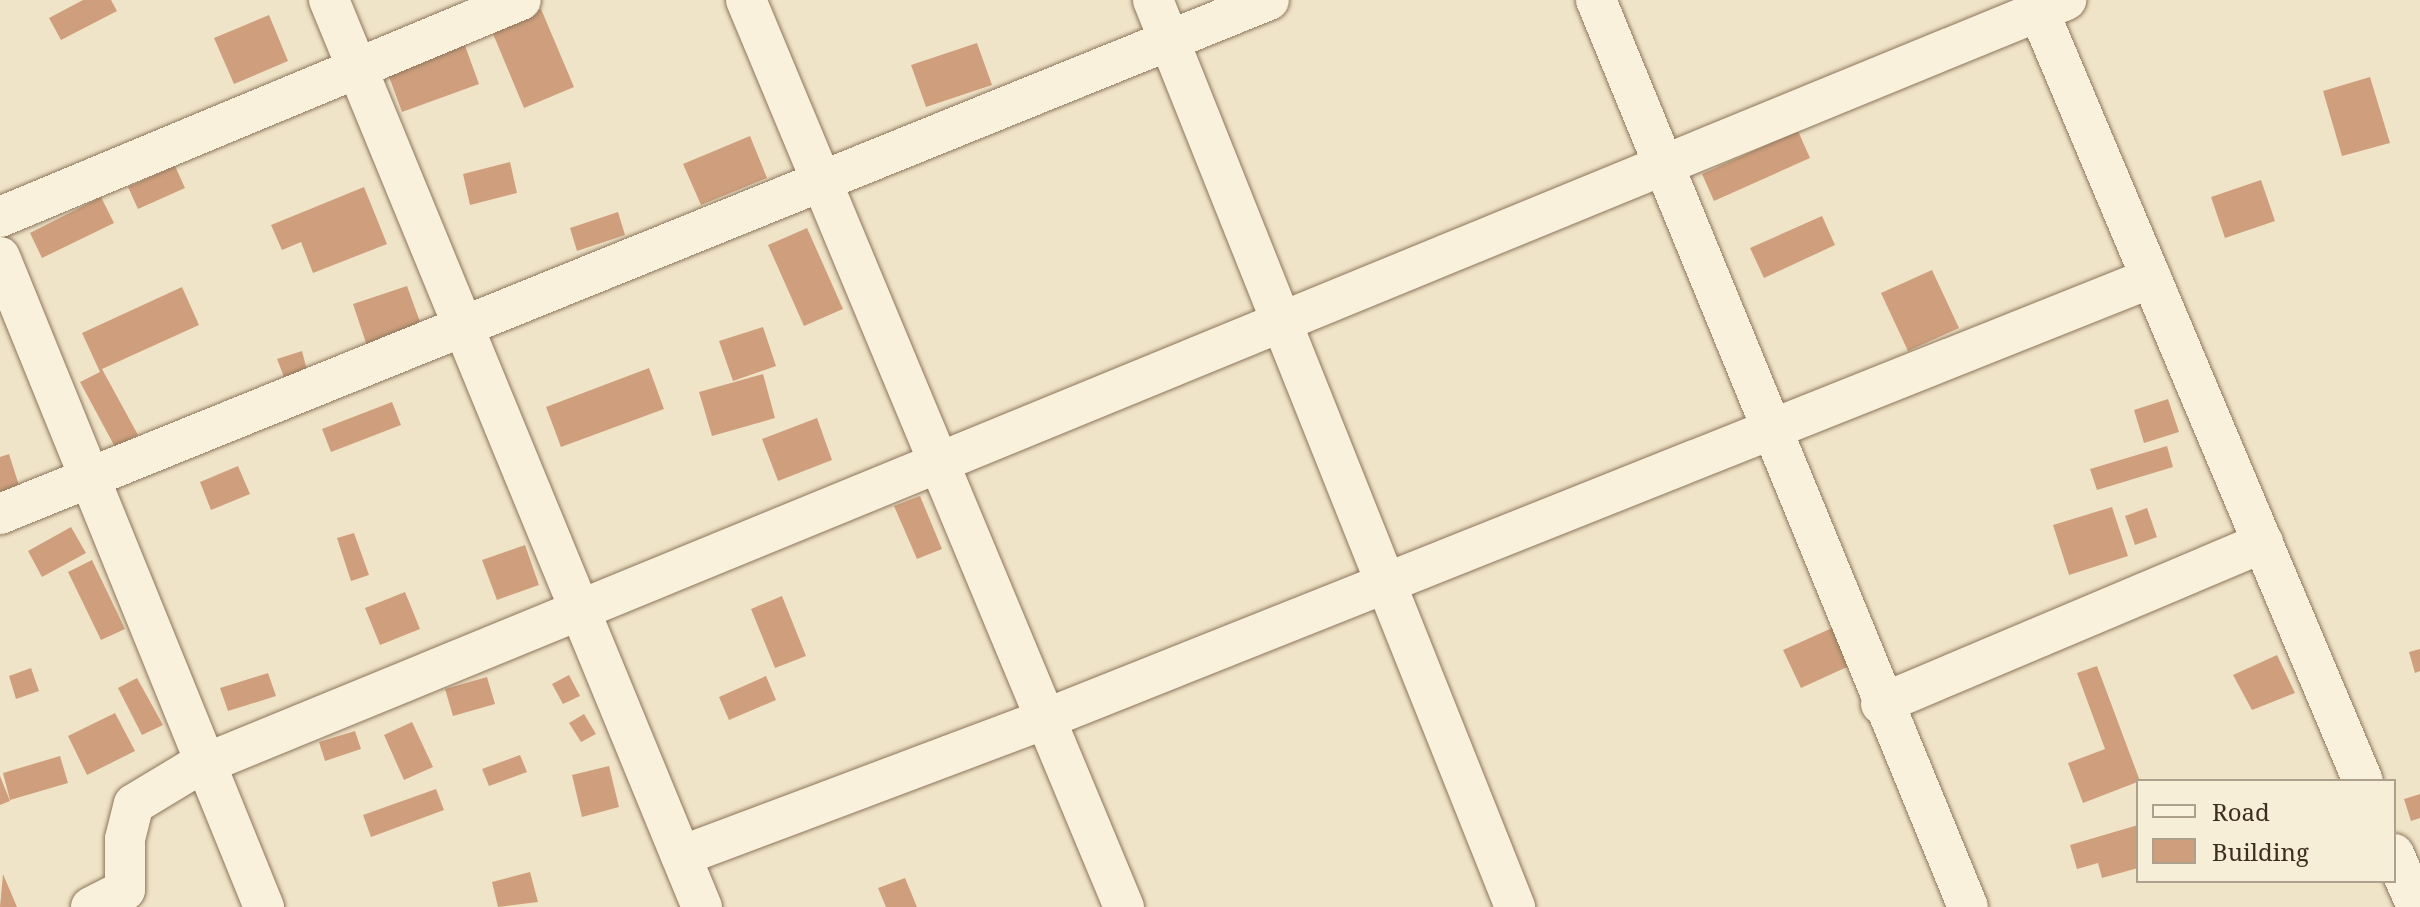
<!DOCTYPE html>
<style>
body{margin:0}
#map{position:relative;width:2420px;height:907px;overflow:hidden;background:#f0e4c8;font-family:"Noto Serif",serif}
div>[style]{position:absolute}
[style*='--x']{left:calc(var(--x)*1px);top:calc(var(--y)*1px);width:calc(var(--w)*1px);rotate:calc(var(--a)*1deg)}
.building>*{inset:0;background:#cf9f7d}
.roads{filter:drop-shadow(0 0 2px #8d765c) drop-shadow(0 0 2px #8d765c)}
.minor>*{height:40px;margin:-20px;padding:0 20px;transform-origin:20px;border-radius:20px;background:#faf1dc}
span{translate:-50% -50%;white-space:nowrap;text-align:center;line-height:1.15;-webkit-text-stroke:6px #f7eed8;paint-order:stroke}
.legend{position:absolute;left:2136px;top:779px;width:260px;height:104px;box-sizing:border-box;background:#f7eed8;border:2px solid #ada18e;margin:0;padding:10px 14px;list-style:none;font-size:24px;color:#3d2e20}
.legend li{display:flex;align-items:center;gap:16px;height:40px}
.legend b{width:40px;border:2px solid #ada18e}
</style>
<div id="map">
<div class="building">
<div style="clip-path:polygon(83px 0,111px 0,117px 11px,61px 40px,49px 18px)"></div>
<div style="clip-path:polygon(541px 9px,574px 87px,524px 108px,491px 29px)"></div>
<div style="clip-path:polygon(269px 15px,288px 61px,234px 84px,214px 38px)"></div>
<div style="clip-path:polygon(464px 43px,479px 84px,402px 112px,387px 71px)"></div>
<div style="clip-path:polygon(977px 43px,992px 85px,926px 107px,911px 65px)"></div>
<div style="clip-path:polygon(2370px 77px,2390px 143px,2342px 156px,2323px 91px)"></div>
<div style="clip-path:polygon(1798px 131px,1810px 158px,1714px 201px,1702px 174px)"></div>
<div style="clip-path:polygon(750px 136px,767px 178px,701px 205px,683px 164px)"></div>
<div style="clip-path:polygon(510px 162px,517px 193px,470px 205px,463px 174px)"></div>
<div style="clip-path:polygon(175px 166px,185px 188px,138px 209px,128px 187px)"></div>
<div style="clip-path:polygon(2261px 180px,2275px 221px,2225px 238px,2211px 197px)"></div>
<div style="clip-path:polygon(364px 187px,387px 244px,313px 273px,301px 242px,282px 250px,271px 225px)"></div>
<div style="clip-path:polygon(101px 197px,114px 223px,42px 258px,30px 233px)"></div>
<div style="clip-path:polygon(618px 212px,625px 235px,577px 251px,570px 228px)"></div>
<div style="clip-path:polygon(1822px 216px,1835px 245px,1764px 278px,1750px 248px)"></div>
<div style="clip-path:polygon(807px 228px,843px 309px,804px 326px,768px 245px)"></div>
<div style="clip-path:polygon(1932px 270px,1959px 328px,1908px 351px,1881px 293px)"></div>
<div style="clip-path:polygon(407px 286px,423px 330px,368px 349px,353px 304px)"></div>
<div style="clip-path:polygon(182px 287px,199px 325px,102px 369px,138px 435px,115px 447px,80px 382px,100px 372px,82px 333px)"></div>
<div style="clip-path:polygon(763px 327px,776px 366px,733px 381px,719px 341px)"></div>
<div style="clip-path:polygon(302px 351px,307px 370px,284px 377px,277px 359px)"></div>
<div style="clip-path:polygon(649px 368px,664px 409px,561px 447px,546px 407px)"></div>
<div style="clip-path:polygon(763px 374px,775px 418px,712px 436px,699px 392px)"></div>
<div style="clip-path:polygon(2168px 399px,2179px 432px,2144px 443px,2134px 410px)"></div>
<div style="clip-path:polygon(392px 402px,401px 425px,331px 452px,322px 429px)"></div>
<div style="clip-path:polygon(817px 418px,832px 460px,778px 481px,762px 439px)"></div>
<div style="clip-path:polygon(2167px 446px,2173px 467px,2097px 490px,2090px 469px)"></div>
<div style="clip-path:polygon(9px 454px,23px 498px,0 506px,0 457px)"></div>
<div style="clip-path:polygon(238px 466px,250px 494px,211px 510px,200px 482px)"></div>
<div style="clip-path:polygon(920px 496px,942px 549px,917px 559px,894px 506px)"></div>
<div style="clip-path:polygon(2112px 507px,2128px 556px,2069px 575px,2053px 525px)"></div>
<div style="clip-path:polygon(2147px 508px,2157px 537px,2135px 545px,2125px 516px)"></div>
<div style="clip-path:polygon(71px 527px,86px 553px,42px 577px,28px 551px)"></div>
<div style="clip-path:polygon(354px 533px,369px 575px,351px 581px,337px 538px)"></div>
<div style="clip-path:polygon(525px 545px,539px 585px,497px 600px,482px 560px)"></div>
<div style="clip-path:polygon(92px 560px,125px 629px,101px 640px,68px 572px)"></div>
<div style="clip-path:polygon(405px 592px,420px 629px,380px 645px,365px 608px)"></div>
<div style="clip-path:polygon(782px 596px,806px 656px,775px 668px,751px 609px)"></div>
<div style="clip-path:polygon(1841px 624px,1858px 662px,1801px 688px,1783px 650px)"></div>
<div style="clip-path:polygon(2420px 649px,2420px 671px,2415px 673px,2409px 652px)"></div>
<div style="clip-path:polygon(2277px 655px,2295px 693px,2252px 710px,2233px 675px)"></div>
<div style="clip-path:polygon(2097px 666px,2140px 781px,2083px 803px,2068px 763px,2105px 749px,2077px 673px)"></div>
<div style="clip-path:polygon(31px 668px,39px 691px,16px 699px,9px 676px)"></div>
<div style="clip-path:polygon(268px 673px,276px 696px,228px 711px,220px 688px)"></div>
<div style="clip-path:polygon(569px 675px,580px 696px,563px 704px,552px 684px)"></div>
<div style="clip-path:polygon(766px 676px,776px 700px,729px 720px,719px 697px)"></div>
<div style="clip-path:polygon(487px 677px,495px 704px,453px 716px,445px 689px)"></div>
<div style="clip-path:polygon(137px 678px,163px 725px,142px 735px,118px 688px)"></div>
<div style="clip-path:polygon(115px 713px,135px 751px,87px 775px,68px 736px)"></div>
<div style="clip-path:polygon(584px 714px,596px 734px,581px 742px,569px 723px)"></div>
<div style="clip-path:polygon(412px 722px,433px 767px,404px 780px,384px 735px)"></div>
<div style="clip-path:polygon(355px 731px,361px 749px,325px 761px,319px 742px)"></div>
<div style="clip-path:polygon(520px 755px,527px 772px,489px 786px,482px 769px)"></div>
<div style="clip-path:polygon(60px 756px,68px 783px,10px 800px,3px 773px)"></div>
<div style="clip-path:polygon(609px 766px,619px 807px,582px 817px,572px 775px)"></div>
<div style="clip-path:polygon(0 776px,10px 801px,0 805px)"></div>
<div style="clip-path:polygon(436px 789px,444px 810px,371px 837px,363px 815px)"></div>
<div style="clip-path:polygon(2420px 794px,2420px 818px,2411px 821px,2404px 799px)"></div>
<div style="clip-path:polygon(2138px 825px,2138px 868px,2102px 878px,2098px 863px,2077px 869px,2070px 845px)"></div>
<div style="clip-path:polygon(530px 872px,538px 902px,498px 907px,492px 882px)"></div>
<div style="clip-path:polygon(3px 874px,17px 907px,0 907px)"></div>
<div style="clip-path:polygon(905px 878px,917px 907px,886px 907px,878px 888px)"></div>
</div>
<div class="roads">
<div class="minor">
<div style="--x:329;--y:0;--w:981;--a:67.65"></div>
<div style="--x:746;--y:0;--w:983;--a:67.38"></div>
<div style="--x:1153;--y:0;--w:977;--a:68.24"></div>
<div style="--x:1596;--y:0;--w:980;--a:67.7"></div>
<div style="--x:2034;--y:0;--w:847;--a:67.16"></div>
<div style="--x:0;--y:217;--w:564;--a:-22.61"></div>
<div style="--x:0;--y:257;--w:702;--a:67.9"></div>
<div style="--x:0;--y:514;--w:1369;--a:-22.05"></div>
<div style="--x:1881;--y:704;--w:415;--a:-22.9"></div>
<div style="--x:2394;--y:854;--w:58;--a:66.5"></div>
<div style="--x:681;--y:856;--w:389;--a:-20.6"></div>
<div style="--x:1045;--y:719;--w:1191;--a:-21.74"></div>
<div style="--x:91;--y:907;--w:38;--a:-27"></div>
<div style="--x:125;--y:890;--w:51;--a:-90"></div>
<div style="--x:125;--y:839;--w:36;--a:-76"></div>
<div style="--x:134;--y:804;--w:68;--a:-31.1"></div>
<div style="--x:192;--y:769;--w:2026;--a:-22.31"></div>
</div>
</div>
<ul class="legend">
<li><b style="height:10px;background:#faf1dc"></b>Road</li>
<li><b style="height:22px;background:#cf9f7d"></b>Building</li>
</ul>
</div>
